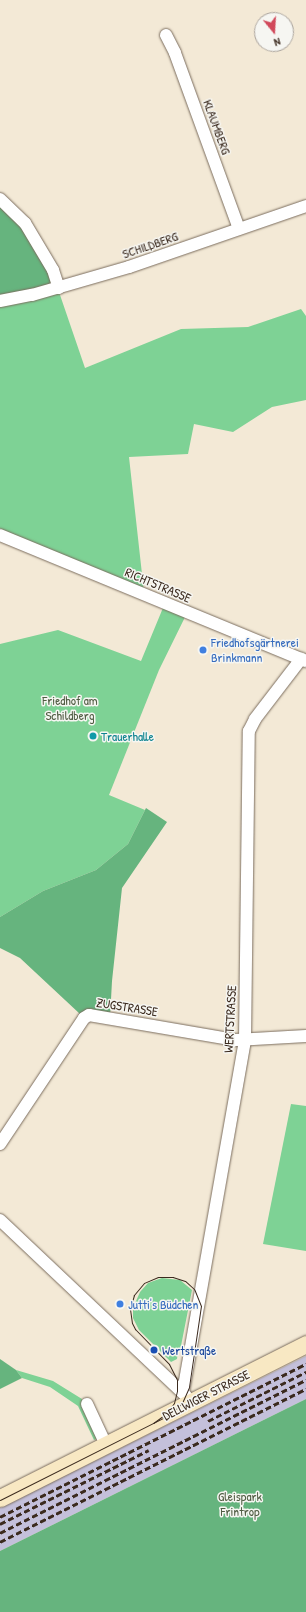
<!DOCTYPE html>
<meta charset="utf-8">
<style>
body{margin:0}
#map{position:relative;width:306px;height:1612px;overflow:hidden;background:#f3e9d6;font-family:"Patrick Hand",sans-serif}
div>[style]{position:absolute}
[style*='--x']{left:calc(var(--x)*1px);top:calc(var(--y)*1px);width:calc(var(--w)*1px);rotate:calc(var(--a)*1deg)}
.industrial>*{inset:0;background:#c4c0db}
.green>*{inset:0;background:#7ed295}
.forest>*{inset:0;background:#66b47e}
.roads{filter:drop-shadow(0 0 1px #7b6d5e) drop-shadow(0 0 1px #7b6d5e)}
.street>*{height:12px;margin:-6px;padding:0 6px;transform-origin:6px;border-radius:6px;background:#fff}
.secondary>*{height:17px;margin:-8.5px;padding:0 8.5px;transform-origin:8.5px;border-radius:8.5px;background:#f8e8c3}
.tram>*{height:1px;margin:-0.5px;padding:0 0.5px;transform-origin:0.5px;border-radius:0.5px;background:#3b2a1e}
.rail>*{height:3px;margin-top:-1.5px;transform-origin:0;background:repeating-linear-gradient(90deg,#3b2a1e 0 6px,transparent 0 9px)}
.dots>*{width:11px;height:11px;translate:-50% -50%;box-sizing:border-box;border:2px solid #f6f6f2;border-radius:50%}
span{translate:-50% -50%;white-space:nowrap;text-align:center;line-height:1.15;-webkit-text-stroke:3px #f6f6f2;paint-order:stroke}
.street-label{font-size:13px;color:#3b2a1e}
.shop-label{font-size:13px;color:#366cbe}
.left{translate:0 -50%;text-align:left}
.park-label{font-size:13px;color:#4f5c42}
.culture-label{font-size:13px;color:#0d838f}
.transit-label{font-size:13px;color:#164399}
.north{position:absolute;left:254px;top:12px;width:40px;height:40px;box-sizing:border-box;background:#f6f6f2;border:1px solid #aba49d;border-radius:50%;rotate:162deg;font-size:11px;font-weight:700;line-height:16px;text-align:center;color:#3b2a1e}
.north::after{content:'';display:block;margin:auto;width:14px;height:18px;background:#d1495b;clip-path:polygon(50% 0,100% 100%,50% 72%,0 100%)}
</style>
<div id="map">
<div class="industrial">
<div style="clip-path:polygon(306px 1356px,306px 1399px,0 1551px,0 1508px)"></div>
</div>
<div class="green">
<div style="clip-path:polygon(59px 292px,85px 368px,181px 329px,248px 327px,301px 309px,306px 316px,306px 400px,272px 407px,233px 432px,194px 424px,188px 454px,129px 457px,144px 592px,0 532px,0 304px)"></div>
<div style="clip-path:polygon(165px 603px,188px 611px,159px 670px,109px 795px,145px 810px,128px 844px,96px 870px,43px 891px,0 917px,0 644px,58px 630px,141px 661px)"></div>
<div style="clip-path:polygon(291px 1104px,306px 1106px,306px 1251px,263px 1244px)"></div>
<div style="clip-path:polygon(162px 1278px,180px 1280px,192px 1290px,180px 1351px,178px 1351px,177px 1359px,171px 1362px,139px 1330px,133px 1318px,133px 1308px,140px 1292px,148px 1283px)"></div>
<div style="clip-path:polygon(16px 1370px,53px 1381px,82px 1399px,100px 1437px,94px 1440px,78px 1406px,50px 1387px,22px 1378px)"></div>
</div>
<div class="forest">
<div style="clip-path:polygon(0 201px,26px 225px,59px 292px,0 304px)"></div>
<div style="clip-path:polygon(146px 808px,167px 822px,122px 888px,112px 981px,110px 1018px,80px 1014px,20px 958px,0 948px,0 917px,43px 891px,96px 870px,128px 844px)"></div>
<div style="clip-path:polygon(0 1359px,16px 1370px,22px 1378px,0 1389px)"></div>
<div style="clip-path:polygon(306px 1399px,306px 1612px,0 1612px,0 1551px)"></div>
</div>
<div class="roads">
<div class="street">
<div style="--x:166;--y:35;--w:20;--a:63"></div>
<div style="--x:175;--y:53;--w:187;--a:70"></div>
<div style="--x:0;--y:199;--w:35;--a:44"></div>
<div style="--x:25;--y:223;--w:55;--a:59.2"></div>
<div style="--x:53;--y:270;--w:19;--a:72"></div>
<div style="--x:0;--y:301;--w:33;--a:-11"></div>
<div style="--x:32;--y:295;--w:101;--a:-16.1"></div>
<div style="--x:129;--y:267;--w:187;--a:-19"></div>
<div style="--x:0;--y:535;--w:331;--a:22.4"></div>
<div style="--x:0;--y:1144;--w:151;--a:-56.3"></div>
<div style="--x:84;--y:1018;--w:6;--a:-31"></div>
<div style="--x:89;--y:1015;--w:149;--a:9.7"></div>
<div style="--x:236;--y:1040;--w:70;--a:-3.3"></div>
<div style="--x:0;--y:1220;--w:256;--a:43.4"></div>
<div style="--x:183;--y:1392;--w:357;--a:-80"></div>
<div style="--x:245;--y:1040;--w:309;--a:-89.3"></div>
<div style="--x:249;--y:731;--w:13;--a:-63"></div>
<div style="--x:255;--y:719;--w:76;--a:-52.5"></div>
<div style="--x:87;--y:1404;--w:45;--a:65.1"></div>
</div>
<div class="secondary">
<div style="--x:0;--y:1498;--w:343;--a:-26.7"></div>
</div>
</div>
<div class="tram">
<div style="--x:0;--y:1500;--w:185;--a:-26.7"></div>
<div style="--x:165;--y:1417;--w:12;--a:-35"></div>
<div style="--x:175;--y:1410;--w:10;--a:-45"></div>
<div style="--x:182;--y:1403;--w:17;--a:-66"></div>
<div style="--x:189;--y:1387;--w:82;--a:-81.6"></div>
<div style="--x:201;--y:1306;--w:18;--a:-112"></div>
<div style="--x:194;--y:1289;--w:12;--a:-138"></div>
<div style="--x:185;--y:1281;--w:13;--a:-162"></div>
<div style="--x:173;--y:1277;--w:15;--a:180"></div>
<div style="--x:158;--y:1277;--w:15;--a:157"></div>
<div style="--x:144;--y:1283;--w:16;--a:130"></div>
<div style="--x:134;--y:1295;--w:15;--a:106"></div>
<div style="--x:130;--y:1309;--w:14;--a:82"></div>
<div style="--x:132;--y:1323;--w:7;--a:63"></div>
<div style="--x:135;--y:1329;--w:49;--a:45.8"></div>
<div style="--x:169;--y:1364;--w:18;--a:63"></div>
<div style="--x:177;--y:1380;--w:11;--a:90"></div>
<div style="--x:177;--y:1391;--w:12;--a:104"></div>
<div style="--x:174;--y:1403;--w:12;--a:125"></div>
<div style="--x:167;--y:1413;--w:17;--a:144"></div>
</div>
<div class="rail">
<div style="--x:208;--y:1421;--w:110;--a:-26.6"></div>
<div style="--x:0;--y:1517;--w:342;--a:-26.6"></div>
<div style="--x:0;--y:1524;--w:166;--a:-26.4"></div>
<div style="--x:0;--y:1533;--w:342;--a:-26.6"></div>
<div style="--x:0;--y:1542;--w:342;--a:-26.6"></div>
</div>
<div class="dots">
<div style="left:203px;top:650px;background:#3f7fe0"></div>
<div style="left:93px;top:736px;background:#0f9aa8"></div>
<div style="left:120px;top:1304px;background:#3f7fe0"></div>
<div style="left:154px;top:1350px;background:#1a4fb4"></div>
</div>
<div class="street-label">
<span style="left:217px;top:127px;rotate:70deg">KLAUMBERG</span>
<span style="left:150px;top:245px;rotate:-19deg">SCHILDBERG</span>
<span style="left:158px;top:585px;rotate:23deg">RICHTSTRASSE</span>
<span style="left:127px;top:1007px;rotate:9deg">ZUGSTRASSE</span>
<span style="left:230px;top:1019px;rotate:-87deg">WERTSTRASSE</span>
<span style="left:206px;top:1395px;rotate:-27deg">DELLWIGER STRASSE</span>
</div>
<div class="shop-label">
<span class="left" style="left:211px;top:650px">Friedhofsgärtnerei<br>Brinkmann</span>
<span class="left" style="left:128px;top:1304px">Jutti's Büdchen</span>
</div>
<div class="park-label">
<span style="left:70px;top:708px">Friedhof am<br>Schildberg</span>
<span style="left:240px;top:1504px">Gleispark<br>Frintrop</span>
</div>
<div class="culture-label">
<span class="left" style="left:101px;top:736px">Trauerhalle</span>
</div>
<div class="transit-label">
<span class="left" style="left:162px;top:1350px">Wertstraße</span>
</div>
<div class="north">N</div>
</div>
